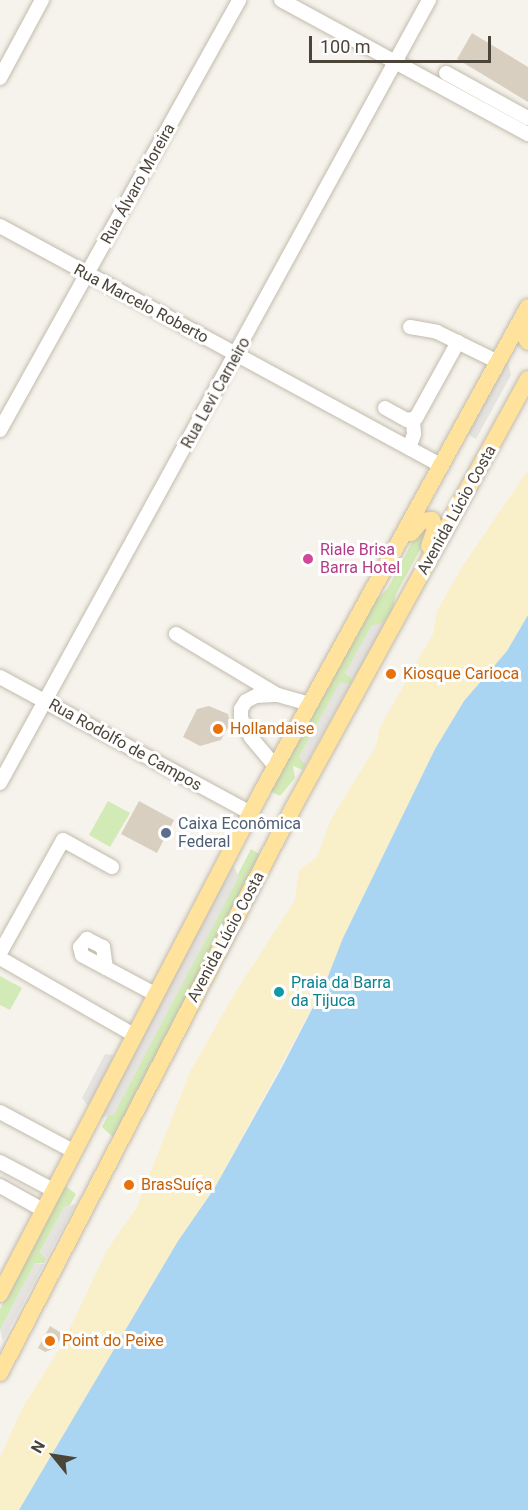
<!DOCTYPE html>
<meta charset="utf-8">
<style>
body{margin:0}
#map{position:relative;width:528px;height:1510px;overflow:hidden;background:#f6f3ec;font-family:Roboto,sans-serif}
div>[style]{position:absolute}
[style*='--x']{left:calc(var(--x)*1px);top:calc(var(--y)*1px);width:calc(var(--w)*1px);rotate:calc(var(--a)*1deg)}
.green>*{inset:0;background:#d2eab5}
.sand>*{inset:0;background:#f9efc9}
.parking>*{inset:0;background:#e5e3e0}
.water>*{inset:0;background:#a9d4f2}
.building>*{inset:0;background:#d8cfc1}
.roads{filter:drop-shadow(0 0 2px #c2bbae) drop-shadow(0 0 2px #c2bbae)}
.minor>*{height:14px;margin:-7px;padding:0 7px;transform-origin:7px;border-radius:7px;background:#fff}
.major>*{height:16px;margin:-8px;padding:0 8px;transform-origin:8px;border-radius:8px;background:#ffe39c}
.dots>*{width:16px;height:16px;translate:-50% -50%;box-sizing:border-box;border:3px solid #fff;border-radius:50%}
span{translate:-50% -50%;white-space:nowrap;text-align:center;line-height:1.15;-webkit-text-stroke:6px #fff;paint-order:stroke}
.street-label{font-size:16px;color:#4b4439}
.hotel-label{font-size:16px;color:#b23c85}
.left{translate:0 -50%;text-align:left}
.food-label{font-size:16px;color:#c56008}
.service-label{font-size:16px;color:#4e5e75}
.culture-label{font-size:16px;color:#0d838f}
.north{position:absolute;left:24px;top:1426px;width:60px;height:60px;-webkit-text-stroke:4px #fff;paint-order:stroke;rotate:300deg;font-size:16px;font-weight:700;line-height:24px;text-align:center;color:#4b4439}
.north::after{content:'';display:block;margin:auto;width:21px;height:27px;background:#4b4439;clip-path:polygon(50% 0,100% 100%,50% 72%,0 100%)}
.scale{position:absolute;left:309px;top:36px;width:182px;height:27px;box-sizing:border-box;border:3px solid #4b4439;border-top:0;padding-left:8px;font-size:18px;line-height:21px;white-space:nowrap;color:#4b4439;-webkit-text-stroke:4px #fff;paint-order:stroke}
</style>
<div id="map">
<div class="green">
<div style="clip-path:polygon(419px 529px,427px 529px,428px 535px,396px 594px,392px 612px,345px 672px,353px 680px,351px 684px,340px 683px,299px 757px,306px 764px,303px 770px,293px 766px,295px 778px,280px 796px,270px 791px,374px 602px,388px 588px)"></div>
<div style="clip-path:polygon(108px 801px,130px 813px,110px 847px,89px 835px)"></div>
<div style="clip-path:polygon(251px 849px,261px 855px,113px 1137px,102px 1127px,108px 1115px,114px 1114px)"></div>
<div style="clip-path:polygon(0 976px,22px 988px,10px 1010px,0 1005px)"></div>
<div style="clip-path:polygon(64px 1185px,76px 1194px,70px 1205px,64px 1207px,40px 1252px,46px 1259px,44px 1263px,35px 1263px,0 1330px,0 1309px)"></div>
</div>
<div class="sand">
<div style="clip-path:polygon(528px 470px,528px 615px,507px 651px,464px 701px,435px 749px,343px 938px,325px 984px,214px 1189px,178px 1241px,19px 1510px,0 1510px,0 1457px,24px 1405px,62px 1345px,107px 1250px,137px 1207px,190px 1072px,233px 996px,295px 900px,299px 870px,317px 857px,331px 819px,376px 746px,380px 727px,433px 634px,437px 611px,464px 564px)"></div>
</div>
<div class="parking">
<div style="clip-path:polygon(507px 358px,511px 375px,476px 439px,466px 433px)"></div>
<div style="clip-path:polygon(388px 621px,353px 680px,345px 673px,371px 626px)"></div>
<div style="clip-path:polygon(340px 682px,351px 684px,306px 764px,299px 757px)"></div>
<div style="clip-path:polygon(233px 865px,239px 877px,114px 1114px,99px 1118px)"></div>
<div style="clip-path:polygon(105px 1054px,115px 1055px,88px 1106px,82px 1098px)"></div>
<div style="clip-path:polygon(76px 1204px,46px 1259px,40px 1252px,64px 1207px)"></div>
<div style="clip-path:polygon(35px 1263px,44px 1264px,3px 1341px,0 1330px)"></div>
</div>
<div class="water">
<div style="clip-path:polygon(528px 615px,528px 1510px,19px 1510px,178px 1241px,214px 1189px,281px 1069px,325px 984px,343px 938px,435px 749px,464px 701px,507px 651px)"></div>
</div>
<div class="building">
<div style="clip-path:polygon(472px 33px,528px 67px,528px 102px,457px 59px)"></div>
<div style="clip-path:polygon(209px 706px,228px 714px,230px 724px,221px 740px,200px 746px,183px 737px,197px 709px)"></div>
<div style="clip-path:polygon(139px 801px,174px 820px,157px 853px,121px 834px)"></div>
<div style="clip-path:polygon(50px 1326px,63px 1334px,55px 1348px,45px 1352px,38px 1348px)"></div>
</div>
<div class="roads">
<div class="minor">
<div style="--x:281;--y:0;--w:281;--a:28.5"></div>
<div style="--x:446;--y:73;--w:94;--a:28.8"></div>
<div style="--x:0;--y:78;--w:89;--a:-61.7"></div>
<div style="--x:0;--y:226;--w:503;--a:28.5"></div>
<div style="--x:410;--y:327;--w:27;--a:10"></div>
<div style="--x:437;--y:332;--w:68;--a:26.2"></div>
<div style="--x:385;--y:408;--w:25;--a:29"></div>
<div style="--x:407;--y:420;--w:9;--a:-13"></div>
<div style="--x:416;--y:418;--w:87;--a:-61.1"></div>
<div style="--x:0;--y:430;--w:492;--a:-60.9"></div>
<div style="--x:409;--y:448;--w:15;--a:-70"></div>
<div style="--x:414;--y:434;--w:14;--a:-94"></div>
<div style="--x:176;--y:634;--w:117;--a:31"></div>
<div style="--x:0;--y:677;--w:285;--a:28.5"></div>
<div style="--x:275;--y:766;--w:38;--a:-130"></div>
<div style="--x:251;--y:737;--w:21;--a:-118"></div>
<div style="--x:241;--y:718;--w:9;--a:-90"></div>
<div style="--x:241;--y:709;--w:9;--a:-58"></div>
<div style="--x:246;--y:701;--w:11;--a:-27"></div>
<div style="--x:256;--y:696;--w:22;--a:-3"></div>
<div style="--x:278;--y:695;--w:33;--a:16"></div>
<div style="--x:0;--y:783;--w:893;--a:-61.28"></div>
<div style="--x:87;--y:939;--w:18;--a:27"></div>
<div style="--x:103;--y:947;--w:21;--a:82"></div>
<div style="--x:106;--y:968;--w:27;--a:-152"></div>
<div style="--x:82;--y:955;--w:8;--a:-104"></div>
<div style="--x:80;--y:947;--w:11;--a:-49"></div>
<div style="--x:0;--y:953;--w:129;--a:-60.9"></div>
<div style="--x:63;--y:840;--w:56;--a:28.9"></div>
<div style="--x:0;--y:958;--w:155;--a:29.9"></div>
<div style="--x:106;--y:968;--w:55;--a:28"></div>
<div style="--x:0;--y:1112;--w:83;--a:28.1"></div>
<div style="--x:0;--y:1162;--w:60;--a:27.8"></div>
<div style="--x:0;--y:1186;--w:49;--a:29.2"></div>
</div>
<div class="major">
<div style="--x:528;--y:318;--w:16;--a:108"></div>
<div style="--x:523;--y:333;--w:10;--a:61"></div>
<div style="--x:411;--y:533;--w:16;--a:-50"></div>
<div style="--x:421;--y:521;--w:11;--a:-5"></div>
<div style="--x:432;--y:520;--w:9;--a:72"></div>
<div style="--x:435;--y:529;--w:18;--a:109"></div>
<div style="--x:0;--y:1294;--w:567;--a:-62.49"></div>
<div style="--x:262;--y:791;--w:552;--a:-61.21"></div>
<div style="--x:0;--y:1373;--w:636;--a:-62.59"></div>
<div style="--x:293;--y:808;--w:489;--a:-61.3"></div>
</div>
</div>
<div class="dots">
<div style="left:308px;top:559px;background:#d1479c"></div>
<div style="left:391px;top:674px;background:#e8710a"></div>
<div style="left:218px;top:729px;background:#e8710a"></div>
<div style="left:166px;top:833px;background:#5c6f8a"></div>
<div style="left:279px;top:992px;background:#0f9aa8"></div>
<div style="left:129px;top:1185px;background:#e8710a"></div>
<div style="left:50px;top:1341px;background:#e8710a"></div>
</div>
<div class="street-label">
<span style="left:138px;top:184px;rotate:-61deg">Rua Álvaro Moreira</span>
<span style="left:141px;top:304px;rotate:28deg">Rua Marcelo Roberto</span>
<span style="left:216px;top:393px;rotate:-61deg">Rua Levi Carneiro</span>
<span style="left:457px;top:510px;rotate:-61deg">Avenida Lúcio Costa</span>
<span style="left:125px;top:745px;rotate:29deg">Rua Rodolfo de Campos</span>
<span style="left:226px;top:937px;rotate:-62deg">Avenida Lúcio Costa</span>
</div>
<div class="hotel-label">
<span class="left" style="left:320px;top:559px">Riale Brisa<br>Barra Hotel</span>
</div>
<div class="food-label">
<span class="left" style="left:403px;top:674px">Kiosque Carioca</span>
<span class="left" style="left:230px;top:729px">Hollandaise</span>
<span class="left" style="left:141px;top:1185px">BrasSuíça</span>
<span class="left" style="left:62px;top:1341px">Point do Peixe</span>
</div>
<div class="service-label">
<span class="left" style="left:178px;top:833px">Caixa Econômica<br>Federal</span>
</div>
<div class="culture-label">
<span class="left" style="left:291px;top:992px">Praia da Barra<br>da Tijuca</span>
</div>
<div class="north">N</div>
<div class="scale">100 m</div>
</div>
